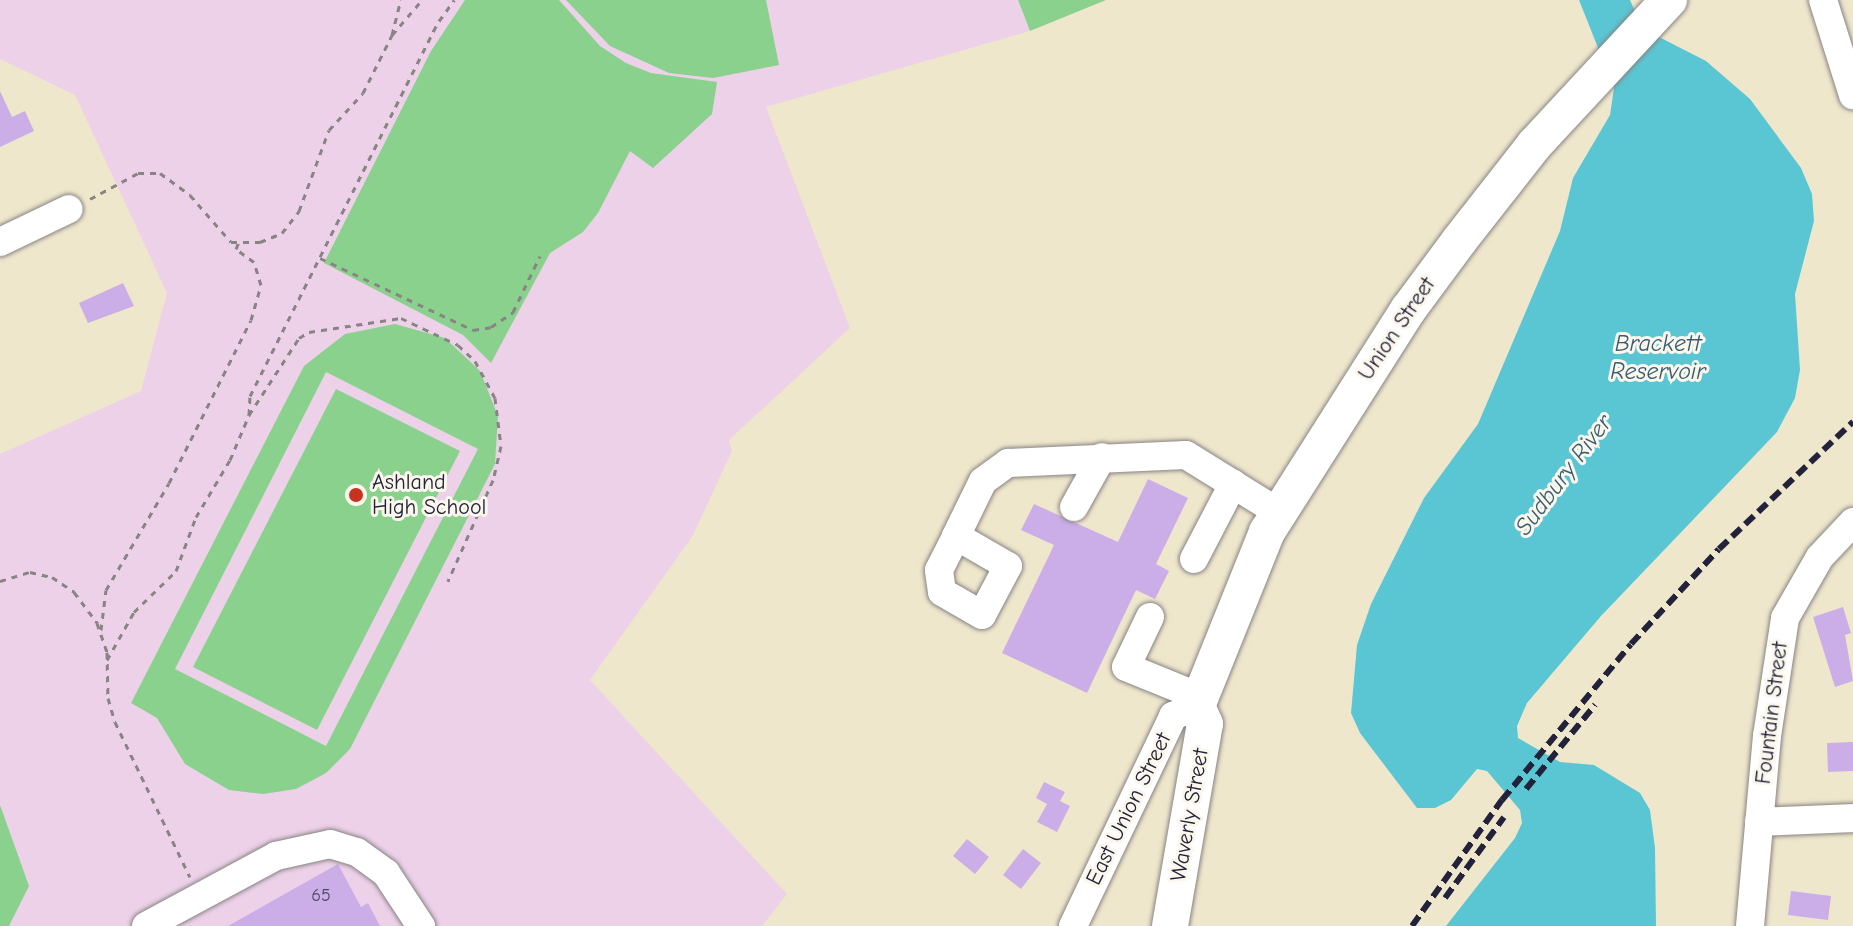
<!DOCTYPE html>
<style>
body{margin:0}
#map{position:relative;width:1853px;height:926px;overflow:hidden;background:#efe7cc;font-family:"Comic Neue",sans-serif}
div>[style]{position:absolute}
[style*='--x']{left:calc(var(--x)*1px);top:calc(var(--y)*1px);width:calc(var(--w)*1px);rotate:calc(var(--a)*1deg)}
.built>*{inset:0;background:#edd1e9}
.green>*{inset:0;background:#89d18c}
.water>*{inset:0;background:#5ac6d3}
.building>*{inset:0;background:#cbaee7}
.path>*{height:3px;margin-top:-1.5px;transform-origin:0;background:repeating-linear-gradient(90deg,#888484 0 6px,transparent 0 12px)}
.roads{filter:drop-shadow(0 0 2px #888484) drop-shadow(0 0 2px #888484)}
.minor>*{height:28px;margin:-14px;padding:0 14px;transform-origin:14px;border-radius:14px;background:#fff}
.major>*{height:36px;margin:-18px;padding:0 18px;transform-origin:18px;border-radius:18px;background:#fff}
.rail>*{height:6px;margin-top:-3px;transform-origin:0;background:repeating-linear-gradient(90deg,#22223b 0 12px,transparent 0 18px)}
.dots>*{width:22px;height:22px;translate:-50% -50%;box-sizing:border-box;border:4px solid #fbf7ec;border-radius:50%}
span{translate:-50% -50%;white-space:nowrap;text-align:center;line-height:1.15;-webkit-text-stroke:6px #fbf7ec;paint-order:stroke}
.number-label{font-size:18px;color:#4c4566}
.number-label span{-webkit-text-stroke-width:0}
.street-label{font-size:22px;color:#22223b}
.poi-label{font-size:22px;color:#22223b}
.left{translate:0 -50%;text-align:left}
.water-label{font-size:24px;color:#365b70;font-style:italic}
</style>
<div id="map">
<div class="built">
<div style="clip-path:polygon(0 0,1018px 0,1030px 31px,766px 107px,850px 328px,729px 440px,732px 451px,692px 537px,590px 680px,787px 894px,762px 926px,0 926px,0 454px,141px 391px,167px 293px,75px 95px,0 59px)"></div>
</div>
<div class="green">
<div style="clip-path:polygon(465px 0,559px 0,600px 46px,626px 63px,651px 73px,717px 82px,712px 114px,653px 168px,630px 151px,598px 213px,583px 232px,550px 253px,491px 363px,463px 335px,324px 263px,431px 51px)"></div>
<div style="clip-path:polygon(566px 0,766px 0,779px 65px,713px 78px,669px 73px,610px 46px)"></div>
<div style="clip-path:polygon(1018px 0,1106px 0,1030px 31px)"></div>
<div style="clip-path:polygon(evenodd,395px 324px,445px 338px,480px 371px,498px 416px,495px 464px,350px 749px,326px 773px,296px 789px,263px 794px,229px 790px,185px 764px,157px 718px,131px 703px,304px 366px,345px 334px,395px 324px,326px 372px,478px 449px,326px 746px,175px 669px,326px 372px)"></div>
<div style="clip-path:polygon(336px 389px,460px 451px,317px 730px,193px 667px)"></div>
<div style="clip-path:polygon(0 805px,29px 886px,9px 926px,0 926px)"></div>
</div>
<div class="water">
<div style="clip-path:polygon(1579px 0,1630px 0,1637px 16px,1659px 37px,1706px 61px,1750px 99px,1801px 168px,1812px 194px,1814px 221px,1795px 294px,1800px 370px,1795px 398px,1777px 432px,1601px 616px,1527px 703px,1517px 726px,1518px 738px,1560px 762px,1594px 765px,1640px 793px,1650px 810px,1655px 848px,1656px 926px,1446px 926px,1515px 838px,1522px 823px,1520px 810px,1487px 771px,1477px 769px,1451px 800px,1435px 808px,1417px 808px,1360px 733px,1351px 713px,1357px 645px,1371px 604px,1424px 498px,1478px 424px,1560px 231px,1573px 178px,1610px 115px,1614px 88px)"></div>
</div>
<div class="building">
<div style="clip-path:polygon(0 91px,12px 117px,25px 111px,34px 131px,0 147px)"></div>
<div style="clip-path:polygon(123px 283px,134px 306px,88px 323px,79px 303px)"></div>
<div style="clip-path:polygon(1148px 479px,1188px 498px,1156px 564px,1169px 571px,1155px 599px,1136px 590px,1087px 693px,1002px 653px,1054px 545px,1021px 530px,1034px 504px,1118px 542px)"></div>
<div style="clip-path:polygon(1843px 607px,1851px 633px,1845px 635px,1853px 681px,1835px 687px,1813px 617px)"></div>
<div style="clip-path:polygon(1853px 742px,1853px 771px,1828px 772px,1827px 743px)"></div>
<div style="clip-path:polygon(1044px 782px,1065px 792px,1060px 801px,1070px 806px,1057px 832px,1037px 822px,1047px 804px,1036px 798px)"></div>
<div style="clip-path:polygon(967px 839px,989px 857px,975px 874px,953px 856px)"></div>
<div style="clip-path:polygon(1023px 849px,1041px 863px,1021px 889px,1003px 875px)"></div>
<div style="clip-path:polygon(338px 864px,361px 907px,368px 903px,380px 926px,228px 926px)"></div>
<div style="clip-path:polygon(1791px 891px,1831px 896px,1828px 920px,1788px 915px)"></div>
</div>
<div class="path">
<div style="--x:392;--y:35;--w:46;--a:-49.4"></div>
<div style="--x:90;--y:199;--w:55;--a:-28.4"></div>
<div style="--x:138;--y:173;--w:22;--a:0"></div>
<div style="--x:160;--y:173;--w:37;--a:36"></div>
<div style="--x:190;--y:195;--w:62;--a:48.9"></div>
<div style="--x:231;--y:242;--w:29;--a:0"></div>
<div style="--x:260;--y:242;--w:24;--a:-22"></div>
<div style="--x:282;--y:233;--w:28;--a:-52"></div>
<div style="--x:299;--y:211;--w:86;--a:-69.7"></div>
<div style="--x:329;--y:130;--w:50;--a:-47.4"></div>
<div style="--x:363;--y:93;--w:65;--a:-63.4"></div>
<div style="--x:392;--y:35;--w:36;--a:-76"></div>
<div style="--x:320;--y:258;--w:169;--a:25.2"></div>
<div style="--x:473;--y:330;--w:18;--a:-9"></div>
<div style="--x:491;--y:327;--w:27;--a:-34"></div>
<div style="--x:513;--y:312;--w:62;--a:-64.3"></div>
<div style="--x:249;--y:415;--w:92;--a:-57"></div>
<div style="--x:299;--y:338;--w:12;--a:-31"></div>
<div style="--x:309;--y:332;--w:93;--a:-8.7"></div>
<div style="--x:401;--y:318;--w:63;--a:25.3"></div>
<div style="--x:458;--y:345;--w:23;--a:43"></div>
<div style="--x:475;--y:361;--w:42;--a:61.6"></div>
<div style="--x:495;--y:398;--w:48;--a:82.9"></div>
<div style="--x:501;--y:446;--w:35;--a:103"></div>
<div style="--x:493;--y:480;--w:111;--a:114"></div>
<div style="--x:0;--y:581;--w:31;--a:-17"></div>
<div style="--x:30;--y:572;--w:23;--a:13"></div>
<div style="--x:52;--y:577;--w:27;--a:34"></div>
<div style="--x:74;--y:592;--w:39;--a:53"></div>
<div style="--x:97;--y:623;--w:31;--a:71"></div>
<div style="--x:107;--y:652;--w:46;--a:88.8"></div>
<div style="--x:108;--y:698;--w:25;--a:74"></div>
<div style="--x:115;--y:722;--w:172;--a:64.2"></div>
<div style="--x:101;--y:630;--w:40;--a:-82.9"></div>
<div style="--x:106;--y:590;--w:124;--a:-59.5"></div>
<div style="--x:169;--y:483;--w:182;--a:-63.3"></div>
<div style="--x:251;--y:320;--w:36;--a:-74"></div>
<div style="--x:261;--y:285;--w:24;--a:-107"></div>
<div style="--x:254;--y:262;--w:22;--a:-144"></div>
<div style="--x:236;--y:249;--w:9;--a:-69"></div>
<div style="--x:107;--y:660;--w:55;--a:-60.6"></div>
<div style="--x:134;--y:612;--w:59;--a:-44.3"></div>
<div style="--x:176;--y:571;--w:58;--a:-69.7"></div>
<div style="--x:196;--y:517;--w:66;--a:-59.2"></div>
<div style="--x:230;--y:460;--w:49;--a:-67.1"></div>
<div style="--x:249;--y:415;--w:19;--a:-87"></div>
<div style="--x:250;--y:396;--w:420;--a:-63.3"></div>
<div style="--x:439;--y:21;--w:26;--a:-54"></div>
</div>
<div class="roads">
<div class="minor">
<div style="--x:1823;--y:0;--w:100;--a:72.5"></div>
<div style="--x:0;--y:242;--w:76;--a:-25.6"></div>
<div style="--x:1074;--y:507;--w:57;--a:-60.8"></div>
<div style="--x:956;--y:536;--w:60;--a:30"></div>
<div style="--x:1008;--y:566;--w:55;--a:118"></div>
<div style="--x:982;--y:615;--w:46;--a:-150.1"></div>
<div style="--x:942;--y:592;--w:22;--a:-98"></div>
<div style="--x:939;--y:570;--w:38;--a:-63"></div>
<div style="--x:956;--y:536;--w:61;--a:-63.9"></div>
<div style="--x:983;--y:481;--w:31;--a:-36"></div>
<div style="--x:1008;--y:463;--w:178;--a:-2.6"></div>
<div style="--x:1186;--y:455;--w:108;--a:31.8"></div>
<div style="--x:1194;--y:559;--w:85;--a:-62.5"></div>
<div style="--x:1150;--y:617;--w:55;--a:115.6"></div>
<div style="--x:1126;--y:667;--w:80;--a:22.1"></div>
<div style="--x:1759;--y:822;--w:94;--a:-2.4"></div>
<div style="--x:146;--y:926;--w:148;--a:-28.3"></div>
<div style="--x:276;--y:856;--w:55;--a:-12.5"></div>
<div style="--x:330;--y:844;--w:28;--a:17"></div>
<div style="--x:357;--y:852;--w:36;--a:36"></div>
<div style="--x:386;--y:873;--w:64;--a:56.6"></div>
<div style="--x:1073;--y:926;--w:233;--a:-64.5"></div>
<div style="--x:1173;--y:716;--w:26;--a:-23"></div>
<div style="--x:1750;--y:926;--w:191;--a:-84.9"></div>
<div style="--x:1767;--y:736;--w:119;--a:-81.3"></div>
<div style="--x:1785;--y:618;--w:70;--a:-60.2"></div>
<div style="--x:1820;--y:557;--w:48;--a:-46.7"></div>
</div>
<div class="major">
<div style="--x:1170;--y:926;--w:205;--a:-80.2"></div>
<div style="--x:1205;--y:724;--w:20;--a:-114"></div>
<div style="--x:1197;--y:706;--w:188;--a:-68.1"></div>
<div style="--x:1267;--y:532;--w:263;--a:-57.6"></div>
<div style="--x:1408;--y:310;--w:86;--a:-53.5"></div>
<div style="--x:1459;--y:241;--w:123;--a:-51.9"></div>
<div style="--x:1535;--y:144;--w:197;--a:-47.1"></div>
</div>
</div>
<div class="rail">
<div style="--x:1526;--y:789;--w:109;--a:-50.6"></div>
<div style="--x:1445;--y:898;--w:100;--a:-53.9"></div>
<div style="--x:1412;--y:926;--w:155;--a:-54.5"></div>
<div style="--x:1502;--y:800;--w:202;--a:-50.4"></div>
<div style="--x:1631;--y:644;--w:129;--a:-47.2"></div>
<div style="--x:1719;--y:549;--w:185;--a:-43.5"></div>
</div>
<div class="dots">
<div style="left:356px;top:495px;background:#c8321e"></div>
</div>
<div class="number-label">
<span style="left:321px;top:896px">65</span>
</div>
<div class="street-label">
<span style="left:1397px;top:329px;rotate:-56deg">Union Street</span>
<span style="left:1772px;top:713px;rotate:-83deg">Fountain Street</span>
<span style="left:1129px;top:809px;rotate:-64deg">East Union Street</span>
<span style="left:1190px;top:815px;rotate:-80deg">Waverly Street</span>
</div>
<div class="poi-label">
<span class="left" style="left:372px;top:495px">Ashland<br>High School</span>
</div>
<div class="water-label">
<span style="left:1658px;top:358px">Brackett<br>Reservoir</span>
<span style="left:1564px;top:475px;rotate:-53deg">Sudbury River</span>
</div>
</div>
